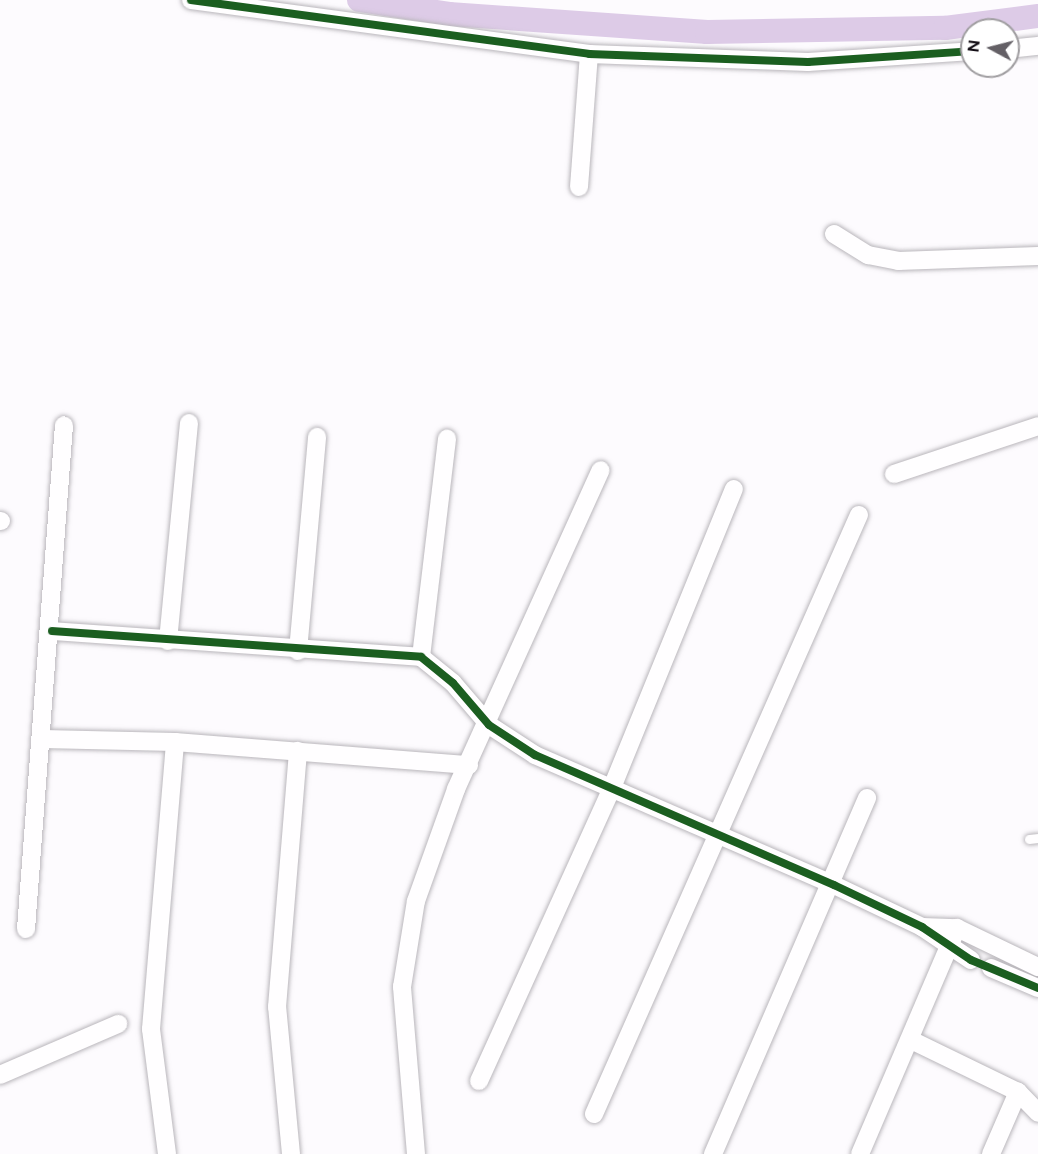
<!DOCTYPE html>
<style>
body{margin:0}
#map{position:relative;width:1038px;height:1154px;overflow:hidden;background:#fdfbfe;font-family:Figtree,sans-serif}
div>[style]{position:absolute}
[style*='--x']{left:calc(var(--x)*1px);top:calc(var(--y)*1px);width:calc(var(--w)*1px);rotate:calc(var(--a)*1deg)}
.canal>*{height:24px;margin:-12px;padding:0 12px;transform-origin:12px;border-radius:12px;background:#ddcbe7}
.roads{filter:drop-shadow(0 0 2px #b9b6bb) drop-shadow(0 0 2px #b9b6bb)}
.lane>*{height:9px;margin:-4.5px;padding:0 4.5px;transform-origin:4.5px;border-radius:4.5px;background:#fffeff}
.street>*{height:18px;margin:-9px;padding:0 9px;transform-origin:9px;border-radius:9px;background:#fffeff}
.cycleway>*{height:8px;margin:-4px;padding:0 4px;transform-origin:4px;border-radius:4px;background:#1b5e20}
span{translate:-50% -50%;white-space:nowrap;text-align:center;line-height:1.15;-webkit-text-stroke:6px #fff;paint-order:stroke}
.north{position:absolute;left:960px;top:18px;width:60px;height:60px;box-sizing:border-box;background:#fff;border:2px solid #a09ea1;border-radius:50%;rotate:277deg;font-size:16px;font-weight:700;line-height:24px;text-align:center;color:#120d14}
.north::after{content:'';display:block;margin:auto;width:21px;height:27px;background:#646066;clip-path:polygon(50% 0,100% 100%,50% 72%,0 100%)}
</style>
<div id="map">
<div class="canal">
<div style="--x:359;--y:0;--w:91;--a:8.8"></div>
<div style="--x:449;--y:14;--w:259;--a:4"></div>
<div style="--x:707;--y:32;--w:238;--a:-1"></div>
<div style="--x:945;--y:28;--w:94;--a:-7.4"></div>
</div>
<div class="roads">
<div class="lane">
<div style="--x:1029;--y:839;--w:9;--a:-6"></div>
</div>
<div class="street">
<div style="--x:191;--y:0;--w:402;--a:7.7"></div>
<div style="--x:589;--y:54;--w:219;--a:2.1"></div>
<div style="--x:808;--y:62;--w:164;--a:-3.8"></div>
<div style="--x:1008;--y:49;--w:30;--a:-6"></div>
<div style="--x:579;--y:187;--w:133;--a:-85.7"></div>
<div style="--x:834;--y:234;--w:40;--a:32"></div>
<div style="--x:868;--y:255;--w:31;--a:11"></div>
<div style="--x:898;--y:261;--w:140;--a:-2"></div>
<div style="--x:894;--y:474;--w:152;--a:-18.4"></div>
<div style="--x:0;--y:521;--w:1;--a:0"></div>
<div style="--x:52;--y:631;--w:370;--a:4"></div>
<div style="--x:421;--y:657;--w:41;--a:39.1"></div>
<div style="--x:453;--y:683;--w:55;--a:49.4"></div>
<div style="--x:489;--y:725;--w:55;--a:33.1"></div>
<div style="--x:535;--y:755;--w:326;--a:23.5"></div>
<div style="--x:834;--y:885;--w:98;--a:25.5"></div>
<div style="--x:922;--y:927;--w:59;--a:34"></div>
<div style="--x:168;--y:641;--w:219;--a:-84.5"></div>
<div style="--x:298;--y:651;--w:215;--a:-84.9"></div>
<div style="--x:421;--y:657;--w:220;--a:-83.2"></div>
<div style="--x:43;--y:739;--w:132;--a:1.3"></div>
<div style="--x:175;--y:742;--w:295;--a:4.5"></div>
<div style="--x:922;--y:927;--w:35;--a:2"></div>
<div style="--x:957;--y:928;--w:90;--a:25.7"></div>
<div style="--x:26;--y:929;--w:505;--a:-85.69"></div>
<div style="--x:991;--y:968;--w:51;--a:23.1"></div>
<div style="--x:911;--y:1040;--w:119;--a:25.9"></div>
<div style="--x:1018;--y:1092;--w:29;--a:46"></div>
<div style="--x:0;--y:1075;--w:129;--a:-23.4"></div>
<div style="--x:479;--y:1081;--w:320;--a:-65.6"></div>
<div style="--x:611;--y:790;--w:325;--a:-67.8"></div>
<div style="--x:594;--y:1114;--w:655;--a:-66.14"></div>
<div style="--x:167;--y:1154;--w:126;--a:-97.3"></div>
<div style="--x:151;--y:1029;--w:288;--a:-85.2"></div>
<div style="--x:291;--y:1154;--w:148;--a:-95.4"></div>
<div style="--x:277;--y:1007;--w:257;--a:-85.3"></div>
<div style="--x:416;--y:1154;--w:168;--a:-94.8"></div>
<div style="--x:402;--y:987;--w:87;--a:-80.8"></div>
<div style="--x:416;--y:901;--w:119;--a:-70.3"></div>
<div style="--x:456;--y:789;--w:350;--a:-65.6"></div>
<div style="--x:713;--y:1154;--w:388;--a:-66.6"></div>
<div style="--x:860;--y:1154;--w:246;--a:-66.8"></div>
<div style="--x:991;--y:1154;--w:68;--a:-66.5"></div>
</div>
</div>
<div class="cycleway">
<div style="--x:191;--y:0;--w:402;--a:7.7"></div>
<div style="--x:589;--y:54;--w:219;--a:2.1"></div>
<div style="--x:808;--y:62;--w:164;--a:-3.8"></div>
<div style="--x:52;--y:631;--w:370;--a:4"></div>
<div style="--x:421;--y:657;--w:41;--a:39.1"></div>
<div style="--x:453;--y:683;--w:55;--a:49.4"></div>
<div style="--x:489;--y:725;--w:55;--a:33.1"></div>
<div style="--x:535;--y:755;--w:326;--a:23.5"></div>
<div style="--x:834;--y:885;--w:98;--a:25.5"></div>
<div style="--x:922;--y:927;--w:59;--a:34"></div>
<div style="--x:971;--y:960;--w:73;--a:22.7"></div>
</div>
<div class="north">N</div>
</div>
